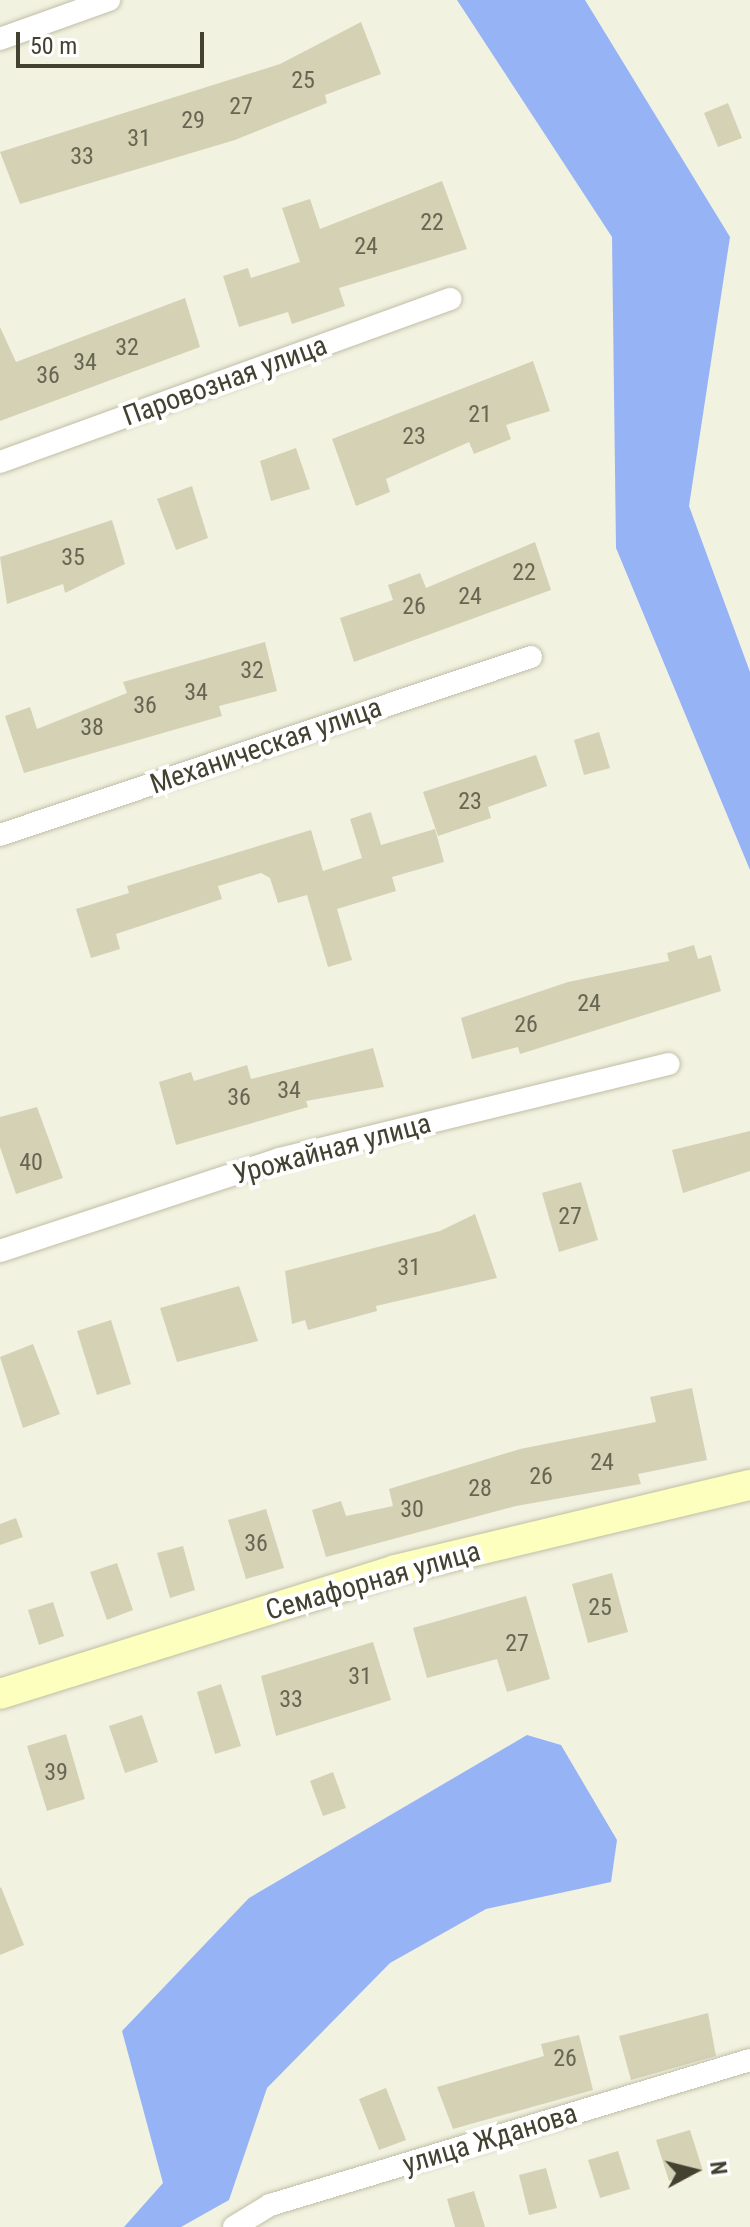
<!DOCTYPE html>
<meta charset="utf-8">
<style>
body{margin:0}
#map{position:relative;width:750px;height:2227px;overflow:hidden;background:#f2f2e1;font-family:"Roboto Condensed",sans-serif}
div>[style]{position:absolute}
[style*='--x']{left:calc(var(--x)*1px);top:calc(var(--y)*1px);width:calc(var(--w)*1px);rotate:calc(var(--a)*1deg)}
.water>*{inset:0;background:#96b3f6}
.building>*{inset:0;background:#d4d1b5}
.roads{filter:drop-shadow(0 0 2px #c0bfa6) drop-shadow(0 0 2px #c0bfa6)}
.street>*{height:22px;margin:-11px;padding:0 11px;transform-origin:11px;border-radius:11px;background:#fff}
.secondary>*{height:30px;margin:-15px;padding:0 15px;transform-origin:15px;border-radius:15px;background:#fcffbe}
span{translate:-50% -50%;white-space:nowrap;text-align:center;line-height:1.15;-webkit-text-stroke:8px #fff;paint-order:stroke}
.number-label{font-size:24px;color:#676652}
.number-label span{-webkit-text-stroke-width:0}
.street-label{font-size:28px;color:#434231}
.north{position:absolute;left:654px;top:2131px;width:80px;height:80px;-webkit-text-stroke:6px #fff;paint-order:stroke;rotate:83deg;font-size:22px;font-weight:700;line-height:32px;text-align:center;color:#434231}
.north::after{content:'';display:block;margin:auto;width:28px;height:36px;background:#434231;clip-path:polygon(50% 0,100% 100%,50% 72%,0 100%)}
.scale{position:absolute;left:16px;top:32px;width:188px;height:36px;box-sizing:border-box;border:4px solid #434231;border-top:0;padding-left:10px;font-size:24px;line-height:28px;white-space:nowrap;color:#434231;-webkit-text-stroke:6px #fff;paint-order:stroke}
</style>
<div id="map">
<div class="water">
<div style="clip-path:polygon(457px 0,585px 0,730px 237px,689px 506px,750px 672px,750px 870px,616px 548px,612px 237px)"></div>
<div style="clip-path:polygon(527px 1735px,561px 1745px,617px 1840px,611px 1882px,486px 1909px,390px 1963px,267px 2088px,229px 2200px,181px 2227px,124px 2227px,163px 2183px,122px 2031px,249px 1898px)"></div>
</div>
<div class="building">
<div style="clip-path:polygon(361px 22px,381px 74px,325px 95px,327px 103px,235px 140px,20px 204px,0 152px,280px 64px)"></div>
<div style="clip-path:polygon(728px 103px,742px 138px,718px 147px,704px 113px)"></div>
<div style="clip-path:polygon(442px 181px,467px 249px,339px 288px,345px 306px,292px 324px,288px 312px,239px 327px,223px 276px,248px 268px,251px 278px,300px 262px,282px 208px,310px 199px,320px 229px)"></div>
<div style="clip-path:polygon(185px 298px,200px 347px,0 421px,0 327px,16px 362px)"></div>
<div style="clip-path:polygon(533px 361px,550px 411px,506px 425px,511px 439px,474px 454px,469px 442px,386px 479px,390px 492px,356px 506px,332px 439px)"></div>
<div style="clip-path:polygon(296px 448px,310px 489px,271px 501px,260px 461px)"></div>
<div style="clip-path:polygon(192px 486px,208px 538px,176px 550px,157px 499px)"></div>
<div style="clip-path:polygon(112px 520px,125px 564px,65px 593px,63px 584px,7px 604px,0 557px)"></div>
<div style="clip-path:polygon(535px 542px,551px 590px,354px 662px,340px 618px,393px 600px,388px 585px,420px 573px,426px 588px)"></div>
<div style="clip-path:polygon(265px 642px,277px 691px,219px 706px,222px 716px,24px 773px,5px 716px,30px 707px,37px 729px,127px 693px,123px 682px)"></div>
<div style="clip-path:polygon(599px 732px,610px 768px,584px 775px,574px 740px)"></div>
<div style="clip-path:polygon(536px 755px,547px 786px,488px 807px,491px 818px,438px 836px,423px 792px)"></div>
<div style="clip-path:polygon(371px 812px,381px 845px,435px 829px,444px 862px,392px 877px,396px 891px,337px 909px,352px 960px,328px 967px,307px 895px,278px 903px,270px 878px,261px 873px,218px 886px,222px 899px,116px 934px,120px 949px,91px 958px,76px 909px,129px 893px,127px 886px,311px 830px,323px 871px,362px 858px,350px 819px)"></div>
<div style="clip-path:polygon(694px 945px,698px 959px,711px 955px,721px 991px,520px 1054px,518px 1047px,472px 1059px,461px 1018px,568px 982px,669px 961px,667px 953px)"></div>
<div style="clip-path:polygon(373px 1048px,384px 1087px,306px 1101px,308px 1107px,176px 1145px,159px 1082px,191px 1072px,194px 1081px,247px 1065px,251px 1079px)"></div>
<div style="clip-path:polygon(37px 1107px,63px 1178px,16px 1194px,0 1147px,0 1117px)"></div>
<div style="clip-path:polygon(750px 1131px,750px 1171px,683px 1193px,672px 1150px)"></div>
<div style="clip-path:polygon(581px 1182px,598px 1240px,559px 1252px,542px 1193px)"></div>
<div style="clip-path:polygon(475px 1214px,497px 1278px,376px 1306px,377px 1311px,308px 1330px,305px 1320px,292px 1324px,285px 1271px,440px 1231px)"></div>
<div style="clip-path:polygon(239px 1286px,258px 1341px,177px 1362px,160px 1308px)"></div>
<div style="clip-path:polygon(111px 1320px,131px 1384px,97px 1395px,77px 1331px)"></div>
<div style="clip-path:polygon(33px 1344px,60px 1414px,23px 1428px,0 1357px)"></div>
<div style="clip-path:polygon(692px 1388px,707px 1460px,638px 1474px,641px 1484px,516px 1506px,326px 1557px,312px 1510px,341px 1501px,346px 1516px,393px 1506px,389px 1489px,520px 1449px,656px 1422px,650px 1397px)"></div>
<div style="clip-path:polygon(266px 1509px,284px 1568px,246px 1579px,228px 1520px)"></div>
<div style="clip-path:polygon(16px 1518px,23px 1537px,0 1545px,0 1524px)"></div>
<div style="clip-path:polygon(183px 1546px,195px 1590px,170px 1598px,157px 1553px)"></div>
<div style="clip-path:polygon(117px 1563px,133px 1610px,107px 1620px,90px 1572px)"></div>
<div style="clip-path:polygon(612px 1573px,628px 1632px,588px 1643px,572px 1584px)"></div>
<div style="clip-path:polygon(526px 1596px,550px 1679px,507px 1692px,497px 1659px,427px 1678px,413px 1628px)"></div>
<div style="clip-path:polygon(53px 1602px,64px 1636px,39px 1645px,28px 1610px)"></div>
<div style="clip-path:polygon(373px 1642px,391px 1700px,276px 1736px,261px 1676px)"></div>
<div style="clip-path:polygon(221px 1684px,241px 1746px,215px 1754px,197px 1692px)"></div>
<div style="clip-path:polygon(142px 1715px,158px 1762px,125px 1773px,109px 1726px)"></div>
<div style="clip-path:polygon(66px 1734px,85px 1799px,47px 1811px,27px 1746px)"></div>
<div style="clip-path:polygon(333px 1772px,346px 1808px,323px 1816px,310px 1781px)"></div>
<div style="clip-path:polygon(1px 1887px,24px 1945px,0 1955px,0 1888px)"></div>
<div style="clip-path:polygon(708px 2013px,716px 2056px,631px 2080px,619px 2036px)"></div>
<div style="clip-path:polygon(579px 2035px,593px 2090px,453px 2129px,437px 2087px,544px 2056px,541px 2044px)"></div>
<div style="clip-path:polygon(386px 2088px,406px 2140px,379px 2150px,359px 2099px)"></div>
<div style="clip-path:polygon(690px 2130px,703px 2171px,669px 2181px,656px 2140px)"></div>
<div style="clip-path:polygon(618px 2151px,630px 2189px,600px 2198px,588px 2160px)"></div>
<div style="clip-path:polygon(546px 2168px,557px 2208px,529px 2215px,519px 2175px)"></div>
<div style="clip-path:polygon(474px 2191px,485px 2227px,455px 2227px,447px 2199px)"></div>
</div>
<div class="roads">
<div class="street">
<div style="--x:0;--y:39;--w:116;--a:-19.7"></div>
<div style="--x:0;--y:462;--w:479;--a:-19.9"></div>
<div style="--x:0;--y:835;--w:560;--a:-18.53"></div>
<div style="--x:0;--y:1251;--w:294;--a:-18.2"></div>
<div style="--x:279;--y:1159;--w:401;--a:-13.7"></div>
<div style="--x:234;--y:2227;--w:42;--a:-31.4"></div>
<div style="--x:270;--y:2205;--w:501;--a:-16.81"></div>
</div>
<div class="secondary">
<div style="--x:0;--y:1694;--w:414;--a:-17.4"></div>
<div style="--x:395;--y:1570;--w:365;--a:-13.5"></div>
</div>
</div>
<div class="number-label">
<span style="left:303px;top:81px">25</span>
<span style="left:241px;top:107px">27</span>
<span style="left:193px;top:121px">29</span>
<span style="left:139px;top:139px">31</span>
<span style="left:82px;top:157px">33</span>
<span style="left:432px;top:223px">22</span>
<span style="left:366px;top:247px">24</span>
<span style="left:127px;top:348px">32</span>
<span style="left:85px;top:363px">34</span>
<span style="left:48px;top:376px">36</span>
<span style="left:480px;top:415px">21</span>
<span style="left:414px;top:437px">23</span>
<span style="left:73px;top:558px">35</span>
<span style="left:524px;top:573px">22</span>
<span style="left:470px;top:597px">24</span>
<span style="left:414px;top:607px">26</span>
<span style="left:252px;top:671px">32</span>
<span style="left:196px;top:693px">34</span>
<span style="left:145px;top:706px">36</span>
<span style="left:92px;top:728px">38</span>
<span style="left:470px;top:802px">23</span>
<span style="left:589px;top:1004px">24</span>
<span style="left:526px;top:1025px">26</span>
<span style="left:289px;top:1091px">34</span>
<span style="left:239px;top:1098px">36</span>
<span style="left:31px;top:1163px">40</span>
<span style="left:570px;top:1217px">27</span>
<span style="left:409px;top:1268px">31</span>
<span style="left:602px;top:1463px">24</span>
<span style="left:541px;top:1477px">26</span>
<span style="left:480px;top:1489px">28</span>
<span style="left:412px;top:1510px">30</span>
<span style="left:256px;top:1544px">36</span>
<span style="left:600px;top:1608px">25</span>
<span style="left:517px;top:1644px">27</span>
<span style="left:360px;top:1677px">31</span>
<span style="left:291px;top:1700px">33</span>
<span style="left:56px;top:1773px">39</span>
<span style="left:565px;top:2059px">26</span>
</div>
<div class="street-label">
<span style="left:225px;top:381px;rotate:-20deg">Паровозная улица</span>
<span style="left:266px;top:746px;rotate:-19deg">Механическая улица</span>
<span style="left:332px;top:1149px;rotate:-15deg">Урожайная улица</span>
<span style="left:373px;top:1581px;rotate:-16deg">Семафорная улица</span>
<span style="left:490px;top:2139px;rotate:-17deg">улица Жданова</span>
</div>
<div class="north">N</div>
<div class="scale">50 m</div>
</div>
